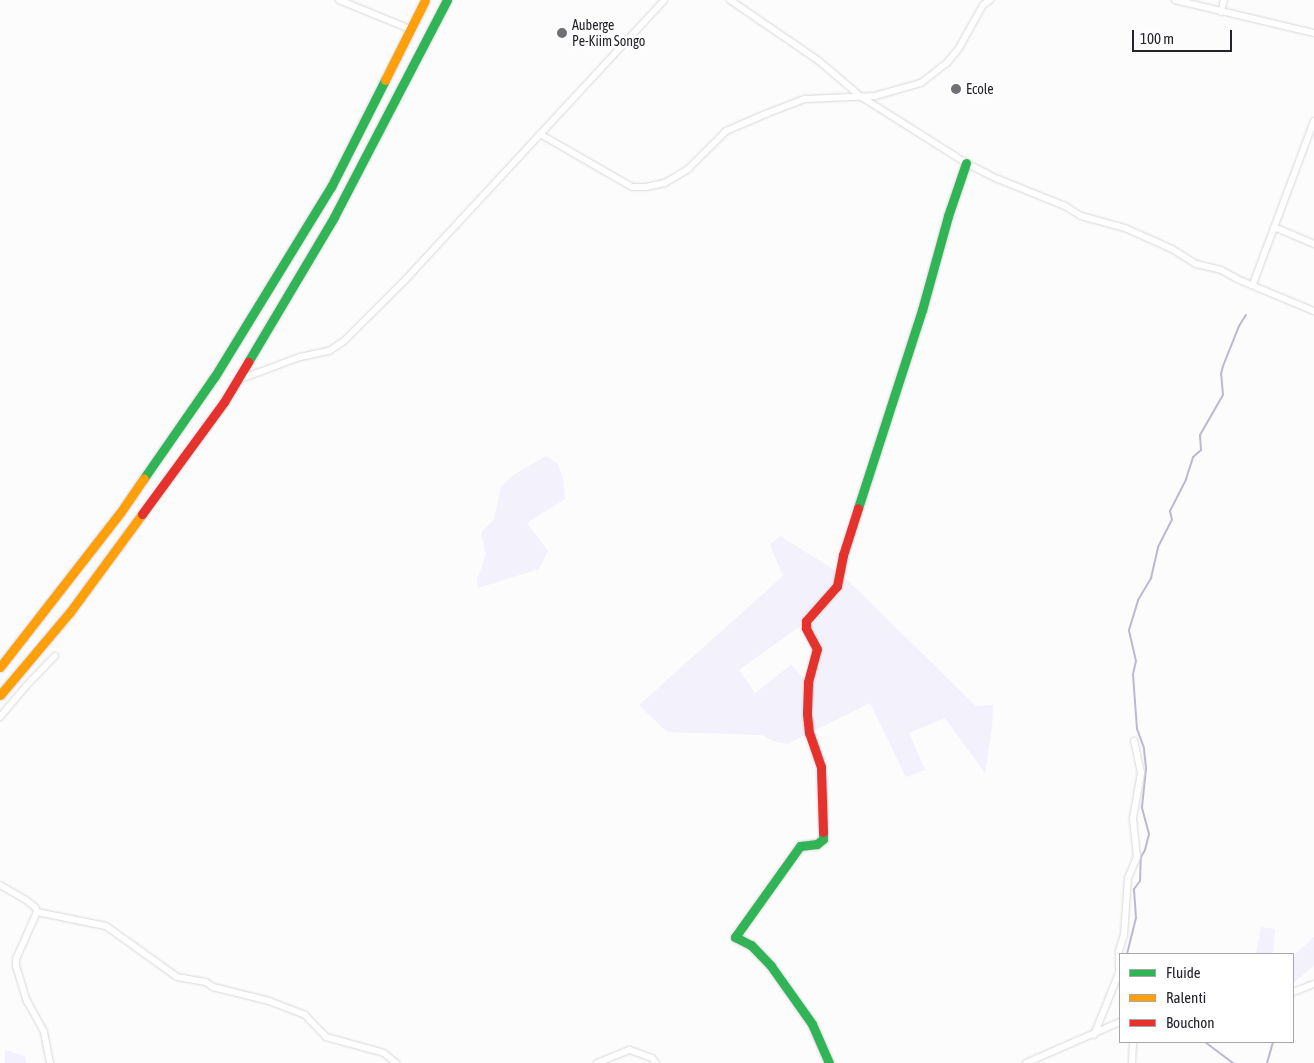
<!DOCTYPE html>
<style>
body{margin:0}
#map{position:relative;width:1314px;height:1063px;overflow:hidden;background:#fcfcfd;font-family:"Asap Condensed",sans-serif}
div>[style]{position:absolute}
[style*='--x']{left:calc(var(--x)*1px);top:calc(var(--y)*1px);width:calc(var(--w)*1px);rotate:calc(var(--a)*1deg)}
.green>*{inset:0;background:#f2f1fc}
.stream>*{height:2px;margin:-1px;padding:0 1px;transform-origin:1px;border-radius:1px;background:#bbb8d6}
.roads{filter:drop-shadow(0 0 1px #d8d7db) drop-shadow(0 0 1px #d8d7db)}
.street>*{height:6px;margin:-3px;padding:0 3px;transform-origin:3px;border-radius:3px;background:#fff}
.fast>*{height:9px;margin:-4.5px;padding:0 4.5px;transform-origin:4.5px;border-radius:4.5px;background:#30b455}
.slow>*{height:9px;margin:-4.5px;padding:0 4.5px;transform-origin:4.5px;border-radius:4.5px;background:#ff9f0a}
.jam>*{height:9px;margin:-4.5px;padding:0 4.5px;transform-origin:4.5px;border-radius:4.5px;background:#e5322d}
.dots>*{width:14px;height:14px;translate:-50% -50%;box-sizing:border-box;border:2px solid #fff;border-radius:50%}
span{translate:-50% -50%;white-space:nowrap;text-align:center;line-height:1.15;-webkit-text-stroke:5px #fff;paint-order:stroke}
.poi-label{font-size:14px;color:#242329}
.left{translate:0 -50%;text-align:left}
.legend{position:absolute;left:1119px;top:953px;width:175px;height:90px;box-sizing:border-box;background:#fff;border:1px solid #a7a7a9;margin:0;padding:6px 9px;list-style:none;font-size:15px;color:#242329}
.legend li{display:flex;align-items:center;gap:10px;height:25px}
.legend b{width:25px;border:1px solid #a7a7a9}
.scale{position:absolute;left:1132px;top:30px;width:100px;height:22px;box-sizing:border-box;border:2px solid #242329;border-top:0;padding-left:6px;font-size:15px;line-height:18px;white-space:nowrap;color:#242329;-webkit-text-stroke:4px #fff;paint-order:stroke}
</style>
<div id="map">
<div class="green">
<div style="clip-path:polygon(546px 456px,558px 464px,563px 478px,565px 499px,527px 523px,548px 551px,539px 569px,478px 588px,477px 580px,486px 555px,481px 533px,494px 519px,501px 487px,513px 475px)"></div>
<div style="clip-path:polygon(evenodd,780px 536px,841px 574px,976px 706px,993px 705px,992px 728px,985px 773px,945px 718px,909px 733px,925px 770px,906px 777px,870px 703px,787px 744px,773px 741px,762px 735px,667px 732px,639px 705px,783px 576px,770px 545px,780px 536px,806px 622px,817px 655px,807px 681px,791px 665px,755px 693px,739px 670px,806px 622px)"></div>
<div style="clip-path:polygon(1261px 927px,1275px 929px,1273px 954px,1256px 954px)"></div>
<div style="clip-path:polygon(1314px 937px,1314px 966px,1293px 983px,1293px 956px)"></div>
<div style="clip-path:polygon(5px 1050px,25px 1056px,26px 1063px,5px 1063px)"></div>
</div>
<div class="stream">
<div style="--x:1127;--y:954;--w:37;--a:-76"></div>
<div style="--x:1136;--y:918;--w:29;--a:-94"></div>
<div style="--x:1134;--y:889;--w:10;--a:-53"></div>
<div style="--x:1140;--y:881;--w:24;--a:-88"></div>
<div style="--x:1141;--y:857;--w:8;--a:-60"></div>
<div style="--x:1145;--y:850;--w:16;--a:-76"></div>
<div style="--x:1149;--y:834;--w:28;--a:-105"></div>
<div style="--x:1142;--y:807;--w:39;--a:-84"></div>
<div style="--x:1146;--y:768;--w:20;--a:-96"></div>
<div style="--x:1144;--y:748;--w:20;--a:-110"></div>
<div style="--x:1137;--y:729;--w:55;--a:-94.2"></div>
<div style="--x:1133;--y:674;--w:13;--a:-77"></div>
<div style="--x:1136;--y:661;--w:32;--a:-103"></div>
<div style="--x:1129;--y:630;--w:31;--a:-73"></div>
<div style="--x:1138;--y:600;--w:26;--a:-59"></div>
<div style="--x:1151;--y:578;--w:32;--a:-77"></div>
<div style="--x:1158;--y:547;--w:30;--a:-63"></div>
<div style="--x:1172;--y:520;--w:9;--a:-103"></div>
<div style="--x:1170;--y:511;--w:36;--a:-63"></div>
<div style="--x:1186;--y:479;--w:23;--a:-72"></div>
<div style="--x:1193;--y:457;--w:11;--a:-41"></div>
<div style="--x:1201;--y:450;--w:15;--a:-94"></div>
<div style="--x:1200;--y:435;--w:46;--a:-60.1"></div>
<div style="--x:1223;--y:395;--w:21;--a:-95"></div>
<div style="--x:1221;--y:374;--w:8;--a:-76"></div>
<div style="--x:1223;--y:366;--w:43;--a:-68.2"></div>
<div style="--x:1239;--y:326;--w:13;--a:-58"></div>
<div style="--x:1205;--y:1042;--w:35;--a:37"></div>
<div style="--x:1267;--y:1063;--w:22;--a:-74"></div>
</div>
<div class="roads">
<div class="street">
<div style="--x:339;--y:0;--w:77;--a:22.2"></div>
<div style="--x:730;--y:0;--w:108;--a:34.4"></div>
<div style="--x:819;--y:61;--w:54;--a:40.5"></div>
<div style="--x:860;--y:96;--w:125;--a:32.3"></div>
<div style="--x:966;--y:163;--w:36;--a:27"></div>
<div style="--x:998;--y:179;--w:72;--a:21.9"></div>
<div style="--x:1065;--y:206;--w:19;--a:32"></div>
<div style="--x:1081;--y:216;--w:46;--a:15.3"></div>
<div style="--x:1125;--y:228;--w:51;--a:24.1"></div>
<div style="--x:1172;--y:249;--w:28;--a:32"></div>
<div style="--x:1196;--y:264;--w:26;--a:13"></div>
<div style="--x:1221;--y:270;--w:18;--a:29"></div>
<div style="--x:1237;--y:279;--w:83;--a:22.6"></div>
<div style="--x:1175;--y:0;--w:143;--a:13.4"></div>
<div style="--x:1221;--y:12;--w:12;--a:-76"></div>
<div style="--x:540;--y:134;--w:106;--a:29.9"></div>
<div style="--x:632;--y:187;--w:14;--a:0"></div>
<div style="--x:646;--y:187;--w:19;--a:-12"></div>
<div style="--x:665;--y:183;--w:27;--a:-31"></div>
<div style="--x:688;--y:169;--w:54;--a:-45"></div>
<div style="--x:726;--y:131;--w:46;--a:-23.2"></div>
<div style="--x:768;--y:113;--w:40;--a:-21"></div>
<div style="--x:805;--y:99;--w:70;--a:-2.5"></div>
<div style="--x:875;--y:96;--w:48;--a:-15.8"></div>
<div style="--x:921;--y:83;--w:33;--a:-38"></div>
<div style="--x:947;--y:63;--w:19;--a:-51"></div>
<div style="--x:959;--y:48;--w:49;--a:-60.8"></div>
<div style="--x:983;--y:5;--w:9;--a:-36"></div>
<div style="--x:1274;--y:227;--w:43;--a:23"></div>
<div style="--x:1253;--y:284;--w:174;--a:-69.5"></div>
<div style="--x:238;--y:380;--w:66;--a:-20.4"></div>
<div style="--x:300;--y:357;--w:30;--a:-12"></div>
<div style="--x:329;--y:351;--w:18;--a:-34"></div>
<div style="--x:344;--y:341;--w:88;--a:-45"></div>
<div style="--x:406;--y:279;--w:380;--a:-47.2"></div>
<div style="--x:0;--y:717;--w:40;--a:-50"></div>
<div style="--x:26;--y:686;--w:42;--a:-46"></div>
<div style="--x:0;--y:885;--w:30;--a:30"></div>
<div style="--x:26;--y:900;--w:11;--a:38"></div>
<div style="--x:35;--y:907;--w:5;--a:68"></div>
<div style="--x:37;--y:912;--w:51;--a:114.1"></div>
<div style="--x:16;--y:959;--w:7;--a:90"></div>
<div style="--x:16;--y:966;--w:37;--a:73"></div>
<div style="--x:27;--y:1001;--w:35;--a:61"></div>
<div style="--x:44;--y:1032;--w:32;--a:79"></div>
<div style="--x:37;--y:912;--w:70;--a:11.5"></div>
<div style="--x:106;--y:926;--w:87;--a:35.7"></div>
<div style="--x:177;--y:977;--w:29;--a:10"></div>
<div style="--x:206;--y:982;--w:9;--a:36"></div>
<div style="--x:213;--y:987;--w:58;--a:14"></div>
<div style="--x:269;--y:1001;--w:39;--a:21"></div>
<div style="--x:305;--y:1015;--w:30;--a:46"></div>
<div style="--x:326;--y:1037;--w:60;--a:15.4"></div>
<div style="--x:384;--y:1053;--w:16;--a:40"></div>
<div style="--x:1293;--y:992;--w:22;--a:-21"></div>
<div style="--x:1094;--y:1035;--w:67;--a:-68"></div>
<div style="--x:1119;--y:973;--w:22;--a:-90"></div>
<div style="--x:1119;--y:951;--w:17;--a:-73"></div>
<div style="--x:1124;--y:935;--w:57;--a:-86"></div>
<div style="--x:1128;--y:878;--w:23;--a:-67"></div>
<div style="--x:1137;--y:857;--w:39;--a:-96"></div>
<div style="--x:1133;--y:818;--w:46;--a:-79.9"></div>
<div style="--x:1141;--y:773;--w:33;--a:-102"></div>
<div style="--x:597;--y:1063;--w:35;--a:-22"></div>
<div style="--x:630;--y:1050;--w:23;--a:20"></div>
<div style="--x:652;--y:1058;--w:6;--a:51"></div>
<div style="--x:1026;--y:1063;--w:103;--a:-23.6"></div>
<div style="--x:1132;--y:1063;--w:21;--a:-87"></div>
</div>
<div class="fast">
<div style="--x:248;--y:362;--w:169;--a:-59.3"></div>
<div style="--x:334;--y:217;--w:245;--a:-62.5"></div>
<div style="--x:144;--y:478;--w:124;--a:-55.2"></div>
<div style="--x:215;--y:376;--w:222;--a:-58.5"></div>
<div style="--x:331;--y:187;--w:120;--a:-63.2"></div>
<div style="--x:858;--y:508;--w:208;--a:-72.1"></div>
<div style="--x:922;--y:310;--w:98;--a:-74.5"></div>
<div style="--x:948;--y:216;--w:56;--a:-71.2"></div>
<div style="--x:823;--y:832;--w:7;--a:90"></div>
<div style="--x:823;--y:839;--w:8;--a:140"></div>
<div style="--x:817;--y:844;--w:17;--a:173"></div>
<div style="--x:800;--y:846;--w:112;--a:125.5"></div>
<div style="--x:735;--y:937;--w:18;--a:27"></div>
<div style="--x:751;--y:945;--w:29;--a:46"></div>
<div style="--x:771;--y:966;--w:71;--a:54.7"></div>
<div style="--x:812;--y:1024;--w:43;--a:66.4"></div>
</div>
<div class="slow">
<div style="--x:385;--y:80;--w:89;--a:-63.4"></div>
<div style="--x:0;--y:667;--w:195;--a:-52.1"></div>
<div style="--x:120;--y:513;--w:42;--a:-55.6"></div>
<div style="--x:0;--y:695;--w:109;--a:-49.9"></div>
<div style="--x:70;--y:612;--w:122;--a:-53.7"></div>
</div>
<div class="jam">
<div style="--x:142;--y:514;--w:139;--a:-53.8"></div>
<div style="--x:224;--y:402;--w:47;--a:-59"></div>
<div style="--x:823;--y:832;--w:65;--a:-91.8"></div>
<div style="--x:821;--y:767;--w:36;--a:-109"></div>
<div style="--x:809;--y:733;--w:20;--a:-96"></div>
<div style="--x:807;--y:713;--w:31;--a:-88"></div>
<div style="--x:808;--y:682;--w:34;--a:-75"></div>
<div style="--x:817;--y:649;--w:24;--a:-118"></div>
<div style="--x:806;--y:628;--w:7;--a:-90"></div>
<div style="--x:806;--y:621;--w:47;--a:-48.5"></div>
<div style="--x:837;--y:586;--w:32;--a:-79"></div>
<div style="--x:843;--y:555;--w:49;--a:-72.3"></div>
</div>
</div>
<div class="dots">
<div style="left:562px;top:33px;background:#706f73"></div>
<div style="left:956px;top:89px;background:#706f73"></div>
</div>
<div class="poi-label">
<span class="left" style="left:572px;top:33px">Auberge<br>Pe-Kiim Songo</span>
<span class="left" style="left:966px;top:89px">Ecole</span>
</div>
<ul class="legend">
<li><b style="height:6px;background:#30b455"></b>Fluide</li>
<li><b style="height:6px;background:#ff9f0a"></b>Ralenti</li>
<li><b style="height:6px;background:#e5322d"></b>Bouchon</li>
</ul>
<div class="scale">100 m</div>
</div>
